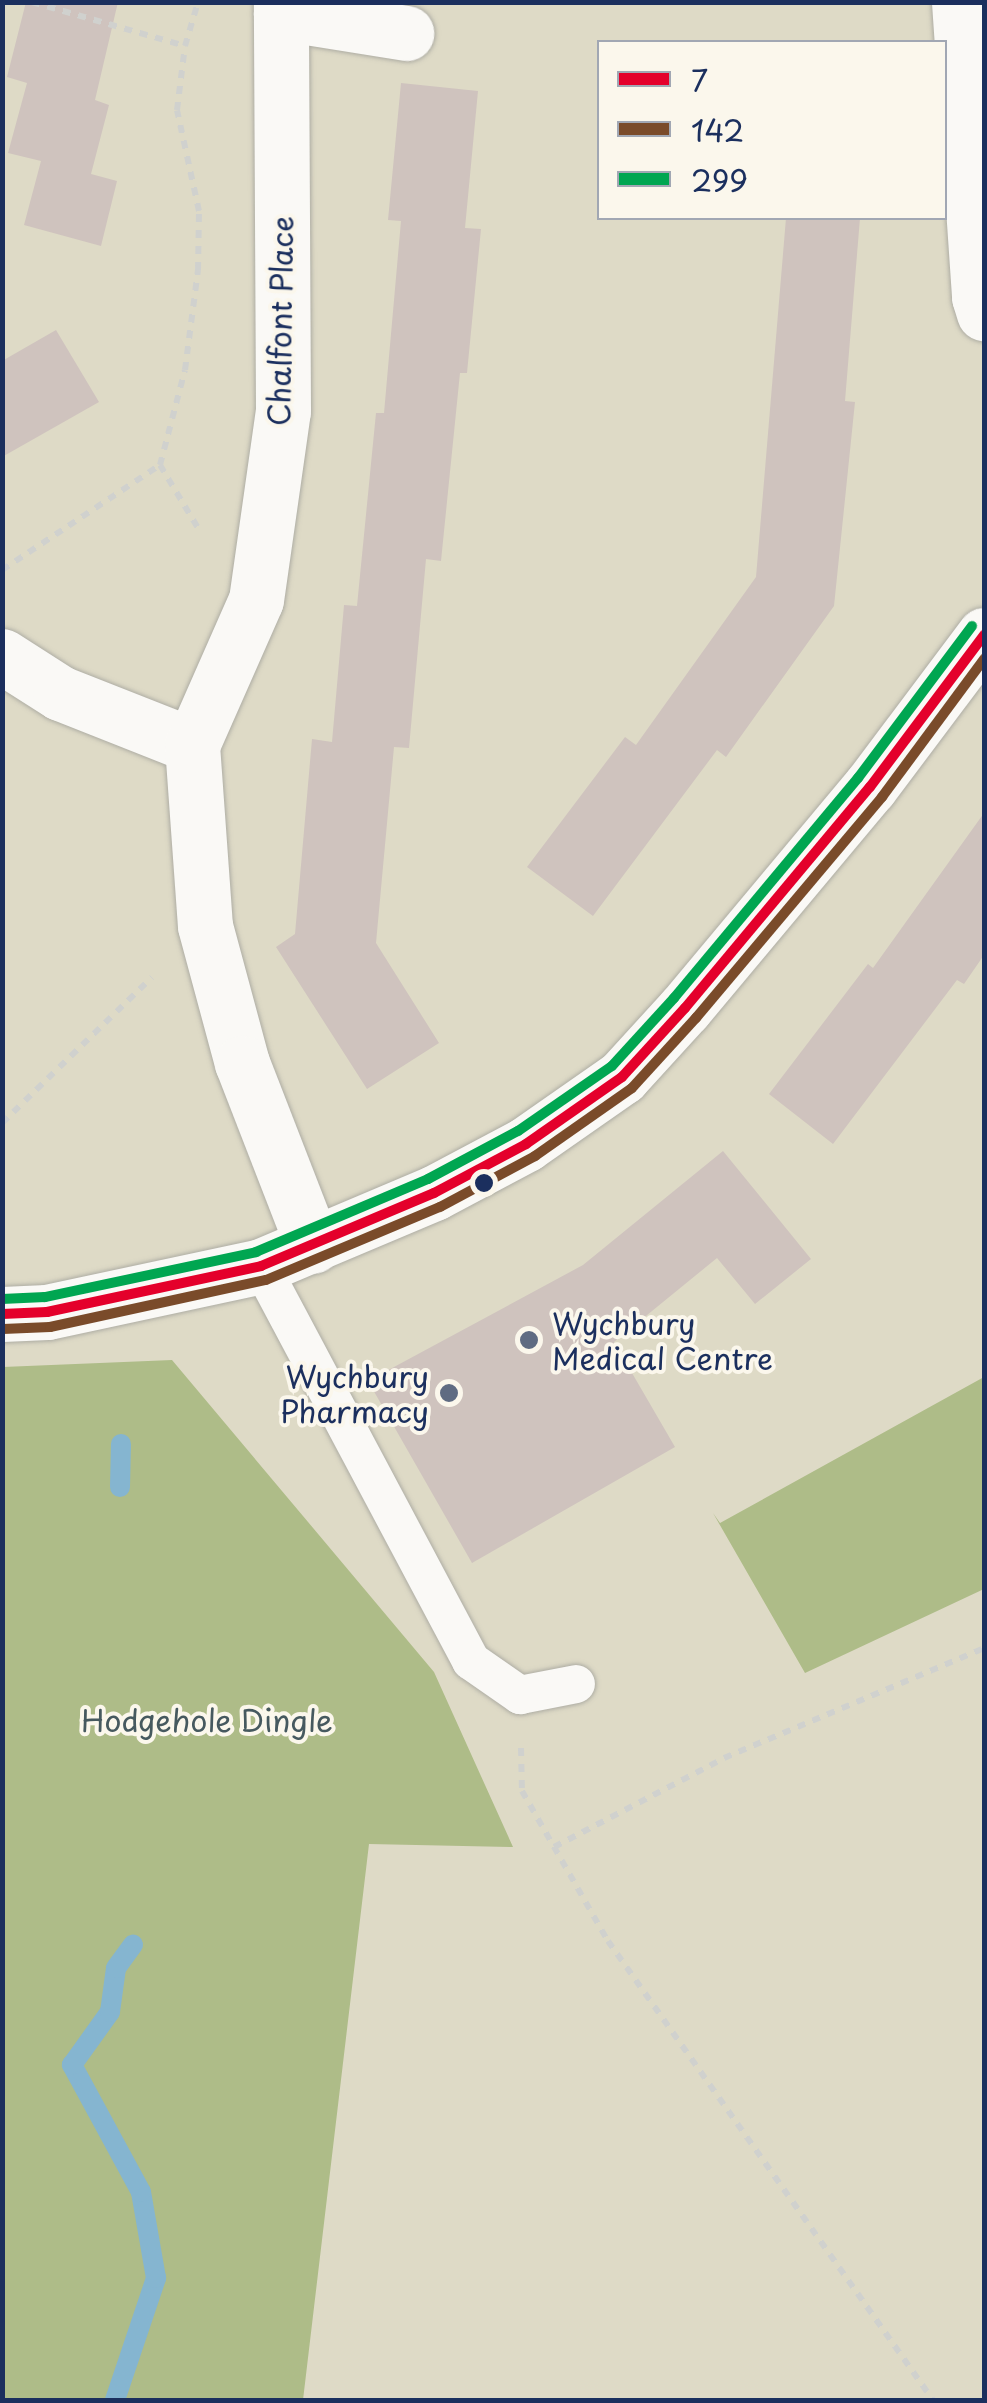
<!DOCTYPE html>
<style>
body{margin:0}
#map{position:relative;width:987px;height:2403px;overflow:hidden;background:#dedac6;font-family:"Playpen Sans",sans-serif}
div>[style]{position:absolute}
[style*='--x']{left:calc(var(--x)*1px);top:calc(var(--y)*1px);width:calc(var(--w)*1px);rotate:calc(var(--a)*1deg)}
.forest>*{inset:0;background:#aebc88}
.stream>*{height:20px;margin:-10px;padding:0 10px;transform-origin:10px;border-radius:10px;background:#85b5d0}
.building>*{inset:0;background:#cfc3be}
.path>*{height:6px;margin-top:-3px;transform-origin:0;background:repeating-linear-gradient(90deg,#d0d1ce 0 8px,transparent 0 16px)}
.roads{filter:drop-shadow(0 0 2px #aeada4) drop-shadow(0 0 2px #aeada4)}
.lane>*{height:38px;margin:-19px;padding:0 19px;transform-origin:19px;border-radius:19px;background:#faf9f6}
.street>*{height:55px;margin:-27.5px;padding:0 27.5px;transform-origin:27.5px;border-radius:27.5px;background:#faf9f6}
.secondary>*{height:55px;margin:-27.5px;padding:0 27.5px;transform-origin:27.5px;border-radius:27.5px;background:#faf9f6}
.bus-1>*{height:10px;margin:-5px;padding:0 5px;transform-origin:5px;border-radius:5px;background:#e4002b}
.bus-2>*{height:10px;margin:-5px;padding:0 5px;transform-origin:5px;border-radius:5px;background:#7a4b2a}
.bus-3>*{height:10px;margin:-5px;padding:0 5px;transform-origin:5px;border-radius:5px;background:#00a651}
.dots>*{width:28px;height:28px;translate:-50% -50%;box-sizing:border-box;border:5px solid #fbf7ec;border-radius:50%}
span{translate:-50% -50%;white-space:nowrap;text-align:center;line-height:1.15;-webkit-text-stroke:8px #fbf7ec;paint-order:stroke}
.street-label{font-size:30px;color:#1b2f5e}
.poi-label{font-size:30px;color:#1b2f5e}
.left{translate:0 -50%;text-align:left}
.right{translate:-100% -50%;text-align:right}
.park-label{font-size:30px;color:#46595f}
.frame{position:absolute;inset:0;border:5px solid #1b2f5e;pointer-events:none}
.legend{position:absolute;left:597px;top:40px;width:350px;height:180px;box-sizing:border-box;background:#fbf7ec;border:2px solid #a1a7b3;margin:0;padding:12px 18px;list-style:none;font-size:30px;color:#1b2f5e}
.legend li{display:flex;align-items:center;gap:20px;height:50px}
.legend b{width:50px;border:2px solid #a1a7b3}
</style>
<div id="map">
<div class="forest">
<div style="clip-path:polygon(172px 1360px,434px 1672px,513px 1847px,369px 1844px,303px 2400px,3px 2400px,3px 1367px)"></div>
<div style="clip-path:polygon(984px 1377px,984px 1589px,805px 1673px,713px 1513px,720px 1523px)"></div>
</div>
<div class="stream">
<div style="--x:120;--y:1487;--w:43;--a:-88.7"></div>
<div style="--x:115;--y:2400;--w:129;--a:-71.4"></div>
<div style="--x:156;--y:2278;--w:87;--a:-99.9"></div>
<div style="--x:141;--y:2192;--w:145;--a:-118.5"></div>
<div style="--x:72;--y:2065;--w:65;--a:-54.4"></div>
<div style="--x:110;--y:2012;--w:44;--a:-82.2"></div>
<div style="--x:116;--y:1968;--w:29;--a:-54"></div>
</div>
<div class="building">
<div style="clip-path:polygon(26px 2px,118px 2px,95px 100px,109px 105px,91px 174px,117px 181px,101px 246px,24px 225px,41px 161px,8px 153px,27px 83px,7px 77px)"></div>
<div style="clip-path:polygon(401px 83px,478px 91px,465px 228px,481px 229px,467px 373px,460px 373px,441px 561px,426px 559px,409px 748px,394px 747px,376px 943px,439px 1043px,367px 1089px,276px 947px,295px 934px,312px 739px,332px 742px,344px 605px,357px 606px,376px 413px,384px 413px,401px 221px,388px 220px)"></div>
<div style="clip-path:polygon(786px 218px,860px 218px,845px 401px,855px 402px,834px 606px,726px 757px,717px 750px,593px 916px,527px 867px,625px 737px,636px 745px,756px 577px)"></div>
<div style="clip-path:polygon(56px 330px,99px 402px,2px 457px,2px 361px)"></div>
<div style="clip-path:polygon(984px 813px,984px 955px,964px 984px,957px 980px,833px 1144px,769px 1094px,868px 964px,873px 968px)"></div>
<div style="clip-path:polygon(723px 1151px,811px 1259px,755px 1304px,717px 1258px,614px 1342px,675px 1447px,472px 1563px,368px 1381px,583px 1265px)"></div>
</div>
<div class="path">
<div style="--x:32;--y:2;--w:159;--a:16"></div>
<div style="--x:160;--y:465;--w:98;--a:-75.3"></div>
<div style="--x:185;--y:370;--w:101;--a:-82.6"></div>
<div style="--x:198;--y:270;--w:59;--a:-89"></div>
<div style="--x:199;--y:211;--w:103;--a:-102.3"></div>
<div style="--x:177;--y:110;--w:64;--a:-82.9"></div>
<div style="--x:185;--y:46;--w:46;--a:-73.5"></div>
<div style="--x:2;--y:570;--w:190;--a:-33.6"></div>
<div style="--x:160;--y:465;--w:79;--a:58.9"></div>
<div style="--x:2;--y:1123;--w:209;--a:-44.2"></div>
<div style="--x:521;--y:1748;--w:43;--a:88.7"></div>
<div style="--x:522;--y:1791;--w:173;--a:60.2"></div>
<div style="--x:608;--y:1941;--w:562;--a:54.7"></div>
<div style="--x:554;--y:1847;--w:192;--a:-27.6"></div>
<div style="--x:724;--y:1758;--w:282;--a:-22.9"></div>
</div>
<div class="roads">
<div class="lane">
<div style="--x:261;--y:1266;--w:447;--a:62"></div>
<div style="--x:471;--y:1661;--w:60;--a:34.8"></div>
<div style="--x:520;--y:1695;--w:57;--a:-11.1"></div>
</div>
<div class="street">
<div style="--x:959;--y:2;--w:296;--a:86.1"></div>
<div style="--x:979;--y:297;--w:17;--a:73"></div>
<div style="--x:281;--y:13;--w:127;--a:9.1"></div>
<div style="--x:2;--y:656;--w:69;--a:32.5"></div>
<div style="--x:60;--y:693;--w:142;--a:21.5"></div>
<div style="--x:192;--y:745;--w:181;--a:85.9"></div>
<div style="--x:205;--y:926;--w:142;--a:74.9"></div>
<div style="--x:242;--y:1063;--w:196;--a:68.8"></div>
<div style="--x:192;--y:745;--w:158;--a:-66.2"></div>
<div style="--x:256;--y:600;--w:191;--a:-81.9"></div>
<div style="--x:283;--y:411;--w:409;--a:-90.3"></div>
</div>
<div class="secondary">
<div style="--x:2;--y:1314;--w:45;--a:-2.5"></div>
<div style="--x:47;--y:1312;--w:219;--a:-12.1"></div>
<div style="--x:261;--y:1266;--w:188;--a:-22.9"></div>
<div style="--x:434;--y:1193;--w:104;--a:-28"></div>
<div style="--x:526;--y:1144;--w:117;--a:-34.9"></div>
<div style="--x:622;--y:1077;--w:93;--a:-47.6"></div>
<div style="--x:685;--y:1008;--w:288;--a:-50.1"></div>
<div style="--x:870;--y:787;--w:190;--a:-53.1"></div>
</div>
</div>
<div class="bus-1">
<div style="--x:2;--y:1314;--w:45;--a:-2.5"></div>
<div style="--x:47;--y:1312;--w:219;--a:-12.1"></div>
<div style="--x:261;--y:1266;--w:188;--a:-22.9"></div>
<div style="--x:434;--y:1193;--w:104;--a:-28"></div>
<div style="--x:526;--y:1144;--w:117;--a:-34.9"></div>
<div style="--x:622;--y:1077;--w:93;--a:-47.6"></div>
<div style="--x:685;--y:1008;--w:288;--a:-50.1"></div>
<div style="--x:870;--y:787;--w:190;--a:-53.1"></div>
</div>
<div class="bus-2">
<div style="--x:3;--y:1329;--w:47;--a:-2.4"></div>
<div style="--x:50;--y:1327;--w:221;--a:-12.3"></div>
<div style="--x:266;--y:1280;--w:189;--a:-22.8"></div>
<div style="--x:440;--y:1207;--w:108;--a:-28.2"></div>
<div style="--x:535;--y:1156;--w:118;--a:-35"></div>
<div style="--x:632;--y:1088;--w:95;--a:-47.6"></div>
<div style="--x:696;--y:1018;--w:289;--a:-49.9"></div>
<div style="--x:882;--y:797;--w:172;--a:-53.5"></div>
</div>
<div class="bus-3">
<div style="--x:2;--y:1299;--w:43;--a:-2.7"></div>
<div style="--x:45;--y:1297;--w:216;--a:-12"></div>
<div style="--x:256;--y:1252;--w:187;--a:-23"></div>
<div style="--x:428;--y:1179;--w:102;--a:-28.1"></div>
<div style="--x:518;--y:1131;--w:114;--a:-34.7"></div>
<div style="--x:612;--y:1066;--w:92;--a:-47.6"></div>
<div style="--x:674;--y:998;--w:287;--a:-50.1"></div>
<div style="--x:858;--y:778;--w:190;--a:-53.1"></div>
</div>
<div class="dots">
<div style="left:484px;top:1183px;background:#1b2f5e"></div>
<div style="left:529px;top:1340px;background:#5f6b82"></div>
<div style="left:449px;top:1393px;background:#5f6b82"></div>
</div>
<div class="street-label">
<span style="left:280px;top:321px;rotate:-89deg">Chalfont Place</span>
</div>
<div class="poi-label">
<span class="left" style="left:552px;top:1340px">Wychbury<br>Medical Centre</span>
<span class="right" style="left:429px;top:1393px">Wychbury<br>Pharmacy</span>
</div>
<div class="park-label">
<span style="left:207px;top:1720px">Hodgehole Dingle</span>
</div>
<div class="frame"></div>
<ul class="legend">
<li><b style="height:12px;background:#e4002b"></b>7</li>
<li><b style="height:12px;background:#7a4b2a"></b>142</li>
<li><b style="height:12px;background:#00a651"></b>299</li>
</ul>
</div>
